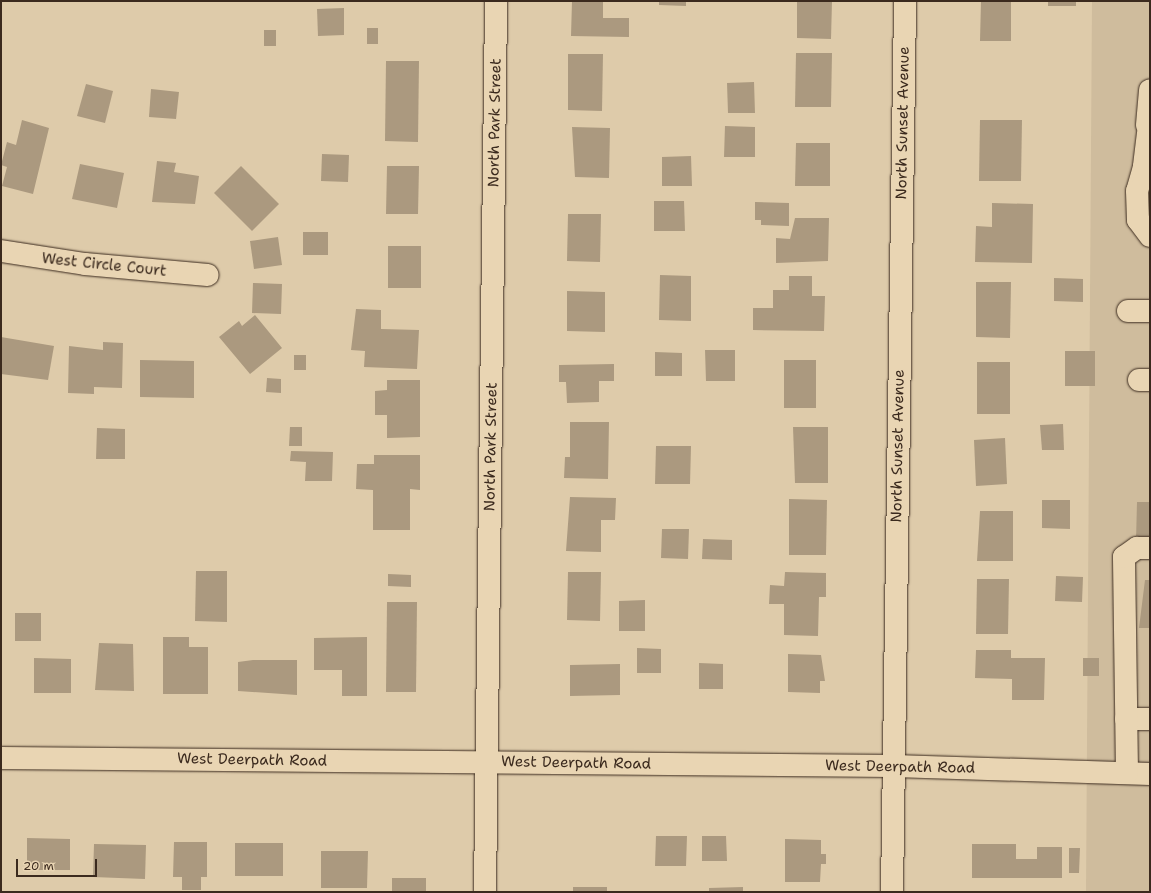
<!DOCTYPE html>
<style>
body{margin:0}
#map{position:relative;width:1151px;height:893px;overflow:hidden;background:#decbaa;font-family:"Shantell Sans",sans-serif}
div>[style]{position:absolute}
[style*='--x']{left:calc(var(--x)*1px);top:calc(var(--y)*1px);width:calc(var(--w)*1px);rotate:calc(var(--a)*1deg)}
.built>*{inset:0;background:#cfbc9d}
.building>*{inset:0;background:#ab997f}
.roads{filter:drop-shadow(0 0 1px #3b2a1e) drop-shadow(0 0 1px #3b2a1e)}
.minor>*{height:22px;margin:-11px;padding:0 11px;transform-origin:11px;border-radius:11px;background:#e9d5b3}
span{translate:-50% -50%;white-space:nowrap;text-align:center;line-height:1.15;-webkit-text-stroke:3px #e9d5b3;paint-order:stroke}
.street-label{font-size:15px;color:#3b2a1e}
.frame{position:absolute;inset:0;border:2px solid #3b2a1e;pointer-events:none}
.scale{position:absolute;left:16px;top:859px;width:81px;height:18px;box-sizing:border-box;border:2px solid #3b2a1e;border-top:0;padding-left:5px;font-size:12px;line-height:14px;white-space:nowrap;color:#3b2a1e;-webkit-text-stroke:3px #e9d5b3;paint-order:stroke}
</style>
<div id="map">
<div class="built">
<div style="clip-path:polygon(1092px 1px,1150px 1px,1150px 892px,1086px 892px)"></div>
</div>
<div class="building">
<div style="clip-path:polygon(572px 1px,603px 1px,603px 18px,629px 18px,629px 37px,571px 36px)"></div>
<div style="clip-path:polygon(659px 1px,686px 1px,686px 6px,659px 5px)"></div>
<div style="clip-path:polygon(797px 1px,832px 1px,831px 39px,797px 38px)"></div>
<div style="clip-path:polygon(981px 1px,1011px 1px,1011px 41px,980px 41px)"></div>
<div style="clip-path:polygon(1048px 1px,1076px 1px,1076px 6px,1048px 6px)"></div>
<div style="clip-path:polygon(344px 8px,344px 35px,318px 36px,317px 9px)"></div>
<div style="clip-path:polygon(367px 28px,378px 28px,378px 44px,367px 44px)"></div>
<div style="clip-path:polygon(264px 30px,276px 30px,276px 46px,264px 46px)"></div>
<div style="clip-path:polygon(796px 53px,832px 53px,831px 107px,795px 107px)"></div>
<div style="clip-path:polygon(568px 54px,603px 54px,602px 111px,568px 110px)"></div>
<div style="clip-path:polygon(386px 61px,419px 61px,418px 142px,385px 141px)"></div>
<div style="clip-path:polygon(754px 82px,755px 113px,728px 113px,727px 83px)"></div>
<div style="clip-path:polygon(86px 84px,113px 91px,105px 123px,77px 116px)"></div>
<div style="clip-path:polygon(151px 89px,179px 92px,176px 119px,149px 117px)"></div>
<div style="clip-path:polygon(22px 120px,49px 128px,33px 194px,2px 186px,7px 167px,1px 165px,7px 142px,16px 145px)"></div>
<div style="clip-path:polygon(980px 120px,1022px 120px,1021px 181px,979px 181px)"></div>
<div style="clip-path:polygon(725px 126px,755px 127px,755px 157px,724px 157px)"></div>
<div style="clip-path:polygon(572px 127px,610px 128px,609px 178px,575px 177px)"></div>
<div style="clip-path:polygon(796px 143px,830px 143px,830px 186px,795px 186px)"></div>
<div style="clip-path:polygon(322px 154px,349px 155px,348px 182px,321px 181px)"></div>
<div style="clip-path:polygon(691px 156px,692px 186px,662px 186px,662px 157px)"></div>
<div style="clip-path:polygon(157px 161px,176px 163px,174px 172px,199px 176px,195px 204px,152px 202px)"></div>
<div style="clip-path:polygon(80px 164px,124px 173px,117px 208px,72px 199px)"></div>
<div style="clip-path:polygon(241px 166px,279px 204px,252px 231px,214px 193px)"></div>
<div style="clip-path:polygon(387px 166px,419px 166px,418px 214px,386px 214px)"></div>
<div style="clip-path:polygon(654px 201px,684px 201px,685px 231px,654px 231px)"></div>
<div style="clip-path:polygon(755px 202px,789px 203px,789px 226px,761px 225px,761px 220px,755px 220px)"></div>
<div style="clip-path:polygon(992px 203px,1033px 204px,1032px 263px,975px 262px,976px 226px,992px 227px)"></div>
<div style="clip-path:polygon(568px 214px,601px 214px,600px 262px,567px 261px)"></div>
<div style="clip-path:polygon(795px 218px,829px 218px,828px 261px,776px 263px,776px 238px,790px 239px)"></div>
<div style="clip-path:polygon(303px 232px,328px 232px,328px 255px,303px 255px)"></div>
<div style="clip-path:polygon(278px 237px,282px 265px,254px 269px,250px 241px)"></div>
<div style="clip-path:polygon(388px 246px,421px 246px,421px 288px,388px 288px)"></div>
<div style="clip-path:polygon(660px 275px,691px 276px,691px 321px,659px 320px)"></div>
<div style="clip-path:polygon(789px 276px,812px 276px,812px 296px,825px 296px,824px 331px,753px 330px,753px 308px,773px 308px,773px 290px,789px 290px)"></div>
<div style="clip-path:polygon(1054px 278px,1083px 279px,1083px 302px,1054px 301px)"></div>
<div style="clip-path:polygon(976px 282px,1011px 282px,1010px 338px,976px 337px)"></div>
<div style="clip-path:polygon(253px 283px,282px 284px,281px 314px,252px 313px)"></div>
<div style="clip-path:polygon(567px 291px,605px 292px,605px 332px,567px 331px)"></div>
<div style="clip-path:polygon(356px 309px,381px 310px,381px 329px,419px 330px,417px 369px,364px 367px,365px 351px,351px 350px)"></div>
<div style="clip-path:polygon(255px 315px,282px 348px,250px 374px,219px 337px,239px 321px,242px 326px)"></div>
<div style="clip-path:polygon(1px 337px,54px 346px,48px 380px,1px 374px)"></div>
<div style="clip-path:polygon(103px 342px,123px 343px,122px 388px,94px 387px,94px 394px,68px 393px,69px 346px,103px 350px)"></div>
<div style="clip-path:polygon(705px 350px,735px 350px,735px 381px,706px 381px)"></div>
<div style="clip-path:polygon(1065px 351px,1095px 351px,1095px 386px,1065px 386px)"></div>
<div style="clip-path:polygon(655px 352px,682px 353px,682px 376px,655px 376px)"></div>
<div style="clip-path:polygon(294px 355px,306px 355px,306px 370px,294px 370px)"></div>
<div style="clip-path:polygon(140px 360px,194px 361px,194px 398px,140px 397px)"></div>
<div style="clip-path:polygon(784px 360px,816px 360px,816px 408px,784px 408px)"></div>
<div style="clip-path:polygon(977px 362px,1010px 362px,1010px 414px,977px 414px)"></div>
<div style="clip-path:polygon(614px 364px,614px 381px,599px 381px,599px 402px,567px 403px,566px 382px,559px 382px,559px 365px)"></div>
<div style="clip-path:polygon(267px 378px,281px 379px,281px 393px,266px 392px)"></div>
<div style="clip-path:polygon(387px 380px,420px 380px,420px 437px,387px 438px,387px 415px,375px 415px,375px 391px,387px 390px)"></div>
<div style="clip-path:polygon(570px 422px,609px 422px,608px 479px,564px 478px,565px 457px,570px 457px)"></div>
<div style="clip-path:polygon(1063px 424px,1064px 450px,1042px 450px,1040px 425px)"></div>
<div style="clip-path:polygon(290px 427px,302px 427px,302px 446px,289px 446px)"></div>
<div style="clip-path:polygon(793px 427px,828px 427px,828px 483px,795px 483px)"></div>
<div style="clip-path:polygon(97px 428px,125px 429px,125px 459px,96px 459px)"></div>
<div style="clip-path:polygon(1005px 438px,1007px 484px,976px 486px,974px 440px)"></div>
<div style="clip-path:polygon(656px 446px,691px 446px,690px 484px,655px 484px)"></div>
<div style="clip-path:polygon(291px 451px,333px 452px,332px 481px,305px 481px,306px 462px,290px 461px)"></div>
<div style="clip-path:polygon(374px 455px,420px 455px,420px 490px,410px 489px,410px 530px,373px 530px,373px 490px,356px 489px,357px 464px,374px 464px)"></div>
<div style="clip-path:polygon(570px 497px,616px 498px,615px 520px,601px 520px,601px 552px,566px 551px)"></div>
<div style="clip-path:polygon(789px 499px,827px 500px,826px 555px,789px 555px)"></div>
<div style="clip-path:polygon(1042px 500px,1070px 500px,1070px 529px,1042px 528px)"></div>
<div style="clip-path:polygon(1137px 502px,1150px 502px,1150px 542px,1136px 541px)"></div>
<div style="clip-path:polygon(980px 511px,1013px 511px,1013px 561px,977px 561px)"></div>
<div style="clip-path:polygon(662px 529px,689px 529px,688px 559px,661px 558px)"></div>
<div style="clip-path:polygon(703px 539px,732px 540px,732px 560px,702px 559px)"></div>
<div style="clip-path:polygon(196px 571px,227px 571px,227px 622px,195px 621px)"></div>
<div style="clip-path:polygon(568px 572px,601px 572px,600px 621px,567px 620px)"></div>
<div style="clip-path:polygon(785px 572px,826px 573px,826px 597px,819px 597px,818px 636px,784px 635px,784px 604px,769px 604px,770px 585px,784px 586px)"></div>
<div style="clip-path:polygon(388px 574px,411px 575px,411px 587px,388px 586px)"></div>
<div style="clip-path:polygon(1056px 576px,1083px 577px,1082px 602px,1055px 601px)"></div>
<div style="clip-path:polygon(977px 579px,1009px 579px,1008px 634px,976px 634px)"></div>
<div style="clip-path:polygon(1145px 580px,1150px 580px,1150px 628px,1139px 628px)"></div>
<div style="clip-path:polygon(645px 600px,645px 631px,619px 631px,619px 601px)"></div>
<div style="clip-path:polygon(387px 602px,417px 602px,416px 692px,386px 692px)"></div>
<div style="clip-path:polygon(15px 613px,41px 613px,41px 641px,15px 641px)"></div>
<div style="clip-path:polygon(163px 637px,189px 637px,189px 647px,208px 647px,208px 694px,163px 694px)"></div>
<div style="clip-path:polygon(367px 637px,367px 696px,342px 696px,342px 670px,314px 670px,314px 638px)"></div>
<div style="clip-path:polygon(99px 643px,133px 644px,134px 691px,95px 690px)"></div>
<div style="clip-path:polygon(637px 648px,661px 649px,661px 673px,637px 673px)"></div>
<div style="clip-path:polygon(976px 650px,1011px 650px,1011px 658px,1045px 658px,1044px 700px,1012px 700px,1012px 679px,975px 678px)"></div>
<div style="clip-path:polygon(788px 654px,821px 655px,825px 681px,820px 681px,820px 693px,788px 692px)"></div>
<div style="clip-path:polygon(34px 658px,71px 659px,71px 693px,34px 693px)"></div>
<div style="clip-path:polygon(1083px 658px,1099px 658px,1099px 676px,1083px 676px)"></div>
<div style="clip-path:polygon(253px 660px,297px 660px,297px 695px,238px 691px,238px 662px)"></div>
<div style="clip-path:polygon(699px 663px,723px 664px,723px 689px,699px 689px)"></div>
<div style="clip-path:polygon(620px 664px,620px 695px,570px 696px,570px 665px)"></div>
<div style="clip-path:polygon(656px 836px,687px 836px,686px 866px,655px 866px)"></div>
<div style="clip-path:polygon(702px 836px,726px 836px,727px 861px,702px 861px)"></div>
<div style="clip-path:polygon(27px 838px,70px 839px,70px 870px,27px 870px)"></div>
<div style="clip-path:polygon(785px 839px,821px 840px,821px 854px,826px 854px,826px 864px,821px 864px,820px 882px,785px 882px)"></div>
<div style="clip-path:polygon(174px 842px,207px 842px,207px 877px,201px 877px,201px 890px,182px 890px,182px 877px,173px 877px)"></div>
<div style="clip-path:polygon(235px 843px,283px 843px,283px 876px,235px 876px)"></div>
<div style="clip-path:polygon(94px 844px,146px 845px,145px 879px,93px 877px)"></div>
<div style="clip-path:polygon(972px 844px,1016px 844px,1016px 859px,1037px 859px,1037px 847px,1062px 847px,1062px 878px,972px 878px)"></div>
<div style="clip-path:polygon(1069px 848px,1080px 848px,1079px 873px,1069px 873px)"></div>
<div style="clip-path:polygon(321px 851px,368px 851px,367px 888px,321px 888px)"></div>
<div style="clip-path:polygon(392px 878px,426px 878px,426px 892px,392px 892px)"></div>
<div style="clip-path:polygon(573px 887px,607px 887px,607px 892px,573px 892px)"></div>
<div style="clip-path:polygon(743px 887px,743px 892px,709px 892px,709px 888px)"></div>
</div>
<div class="roads">
<div class="minor">
<div style="--x:1147;--y:125;--w:35;--a:-85"></div>
<div style="--x:1148;--y:133;--w:34;--a:97"></div>
<div style="--x:1144;--y:167;--w:25;--a:106"></div>
<div style="--x:1137;--y:191;--w:29;--a:88"></div>
<div style="--x:1138;--y:220;--w:20;--a:53"></div>
<div style="--x:1;--y:251;--w:85;--a:8.8"></div>
<div style="--x:85;--y:264;--w:123;--a:5.1"></div>
<div style="--x:1128;--y:311;--w:22;--a:0"></div>
<div style="--x:1139;--y:380;--w:11;--a:0"></div>
<div style="--x:1126;--y:719;--w:24;--a:0"></div>
<div style="--x:1;--y:758;--w:893;--a:0.51"></div>
<div style="--x:894;--y:766;--w:256;--a:1.8"></div>
<div style="--x:1127;--y:773;--w:216;--a:-90.8"></div>
<div style="--x:1124;--y:557;--w:16;--a:-35"></div>
<div style="--x:1137;--y:548;--w:13;--a:0"></div>
<div style="--x:485;--y:892;--w:891;--a:-89.29"></div>
<div style="--x:892;--y:892;--w:891;--a:-89.16"></div>
</div>
</div>
<div class="street-label">
<span style="left:495px;top:123px;rotate:-89deg">North Park Street</span>
<span style="left:903px;top:123px;rotate:-89deg">North Sunset Avenue</span>
<span style="left:104px;top:265px;rotate:6deg">West Circle Court</span>
<span style="left:898px;top:446px;rotate:-89deg">North Sunset Avenue</span>
<span style="left:491px;top:447px;rotate:-89deg">North Park Street</span>
<span style="left:252px;top:760px;rotate:1deg">West Deerpath Road</span>
<span style="left:576px;top:763px;rotate:1deg">West Deerpath Road</span>
<span style="left:900px;top:767px;rotate:1deg">West Deerpath Road</span>
</div>
<div class="frame"></div>
<div class="scale">20 m</div>
</div>
